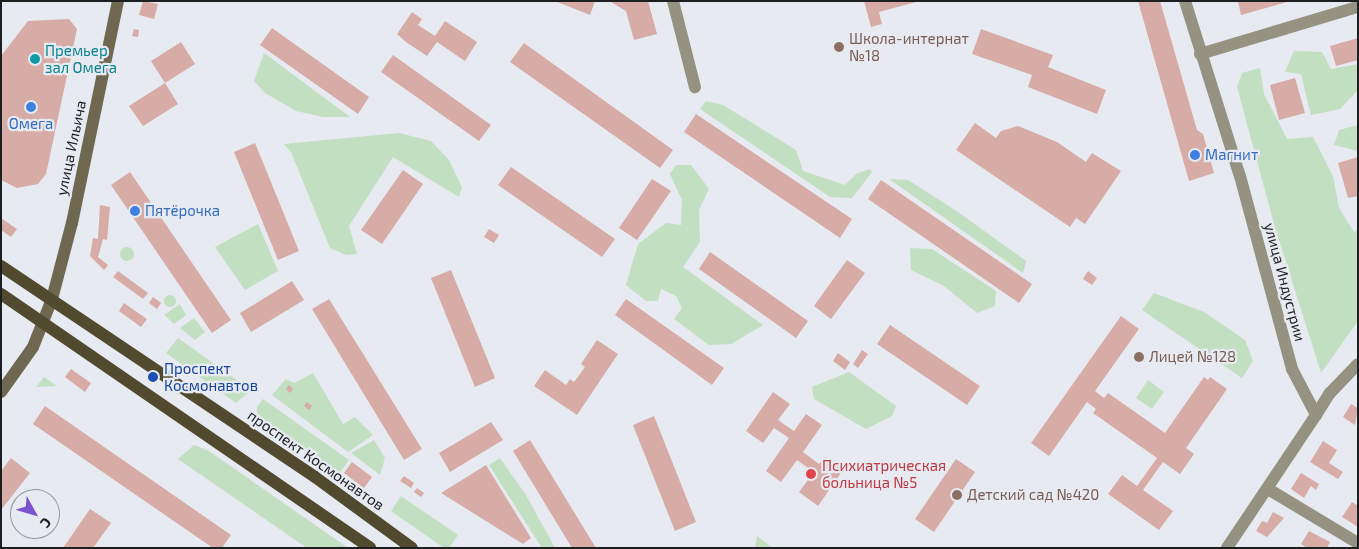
<!DOCTYPE html>
<meta charset="utf-8">
<style>
body{margin:0}
#map{position:relative;width:1359px;height:549px;overflow:hidden;background:#e7eaf1;font-family:"Exo 2",sans-serif}
div>[style]{position:absolute}
[style*='--x']{left:calc(var(--x)*1px);top:calc(var(--y)*1px);width:calc(var(--w)*1px);rotate:calc(var(--a)*1deg)}
.green>*{inset:0;background:#c2dfc1}
.round{border-radius:50%}
.building>*{inset:0;background:#d7aca7}
.minor>*{height:12px;margin:-6px;padding:0 6px;transform-origin:6px;border-radius:6px;background:#969282}
.tertiary>*{height:12px;margin:-6px;padding:0 6px;transform-origin:6px;border-radius:6px;background:#969282}
.secondary>*{height:12px;margin:-6px;padding:0 6px;transform-origin:6px;border-radius:6px;background:#6e6851}
.primary>*{height:12px;margin:-6px;padding:0 6px;transform-origin:6px;border-radius:6px;background:#524a2e}
.dots>*{width:14px;height:14px;translate:-50% -50%;box-sizing:border-box;border:2px solid #e7eaf1;border-radius:50%}
span{translate:-50% -50%;white-space:nowrap;text-align:center;line-height:1.15;-webkit-text-stroke:4.5px #e7eaf1;paint-order:stroke}
.education-label{font-size:15px;color:#785e54}
.left{translate:0 -50%;text-align:left}
.culture-label{font-size:15px;color:#0d838f}
.shop-label{font-size:15px;color:#366cbe}
.street-label{font-size:15px;color:#1c1e20}
.transit-label{font-size:15px;color:#164399}
.health-label{font-size:15px;color:#be3a42}
.frame{position:absolute;inset:0;border:2px solid #1c1e20;pointer-events:none}
.north{position:absolute;left:10px;top:489px;width:50px;height:50px;box-sizing:border-box;background:#e7eaf1;border:1px solid #96989d;border-radius:50%;rotate:129deg;font-size:14px;font-weight:700;line-height:20px;text-align:center;color:#1c1e20}
.north::after{content:'';display:block;margin:auto;width:18px;height:22px;background:#7a52cc;clip-path:polygon(50% 0,100% 100%,50% 72%,0 100%)}
</style>
<div id="map">
<div class="green">
<div style="clip-path:polygon(1294px 51px,1322px 52px,1331px 69px,1358px 64px,1358px 90px,1340px 109px,1311px 115px,1301px 74px,1285px 72px)"></div>
<div style="clip-path:polygon(264px 53px,350px 117px,323px 117px,296px 111px,265px 93px,254px 81px)"></div>
<div style="clip-path:polygon(1260px 68px,1264px 94px,1287px 139px,1313px 137px,1333px 176px,1339px 208px,1354px 232px,1358px 230px,1358px 321px,1321px 373px,1274px 224px,1237px 87px,1242px 73px)"></div>
<div style="clip-path:polygon(706px 101px,723px 105px,796px 150px,803px 171px,845px 185px,856px 174px,870px 169px,872px 172px,852px 198px,830px 197px,700px 109px)"></div>
<div style="clip-path:polygon(1358px 125px,1358px 151px,1334px 145px,1339px 130px)"></div>
<div style="clip-path:polygon(399px 133px,431px 141px,449px 160px,462px 187px,459px 197px,393px 157px,349px 226px,357px 254px,346px 255px,330px 248px,291px 152px,284px 144px)"></div>
<div style="clip-path:polygon(676px 165px,691px 165px,709px 189px,699px 210px,700px 242px,683px 267px,763px 325px,731px 344px,709px 345px,674px 319px,682px 308px,676px 296px,661px 289px,658px 301px,646px 301px,626px 285px,638px 244px,666px 223px,681px 225px,682px 200px,670px 174px)"></div>
<div style="clip-path:polygon(889px 179px,908px 180px,958px 212px,1026px 261px,1023px 273px)"></div>
<div style="clip-path:polygon(258px 224px,278px 271px,245px 290px,215px 247px)"></div>
<div class="round" style="left:120px;top:247px;width:14px;height:14px"></div>
<div style="clip-path:polygon(910px 248px,932px 249px,996px 291px,995px 306px,977px 313px,944px 286px,911px 270px)"></div>
<div style="clip-path:polygon(1154px 293px,1204px 312px,1245px 340px,1253px 361px,1242px 378px,1142px 310px)"></div>
<div class="round" style="left:164px;top:295px;width:12px;height:12px"></div>
<div style="clip-path:polygon(180px 304px,186px 315px,174px 324px,164px 315px)"></div>
<div style="clip-path:polygon(194px 318px,205px 332px,195px 340px,180px 328px)"></div>
<div style="clip-path:polygon(178px 338px,251px 390px,236px 403px,166px 353px)"></div>
<div style="clip-path:polygon(849px 372px,896px 406px,892px 416px,866px 429px,814px 399px,812px 387px)"></div>
<div style="clip-path:polygon(313px 373px,343px 424px,355px 417px,373px 435px,348px 452px,272px 395px,286px 379px,294px 383px)"></div>
<div style="clip-path:polygon(44px 377px,57px 386px,36px 387px)"></div>
<div style="clip-path:polygon(1148px 380px,1164px 392px,1152px 409px,1136px 398px)"></div>
<div style="clip-path:polygon(263px 399px,349px 460px,338px 475px,257px 418px,257px 407px)"></div>
<div style="clip-path:polygon(374px 440px,385px 458px,380px 475px,351px 453px)"></div>
<div style="clip-path:polygon(194px 445px,209px 451px,348px 548px,307px 548px,178px 459px)"></div>
<div style="clip-path:polygon(500px 458px,526px 495px,555px 548px,542px 548px,489px 465px)"></div>
<div style="clip-path:polygon(401px 496px,458px 535px,449px 548px,444px 548px,391px 511px)"></div>
<div style="clip-path:polygon(757px 536px,773px 548px,755px 548px)"></div>
</div>
<div class="building">
<div style="clip-path:polygon(143px 1px,158px 4px,154px 19px,139px 15px)"></div>
<div style="clip-path:polygon(555px 1px,595px 1px,590px 15px)"></div>
<div style="clip-path:polygon(609px 1px,648px 1px,657px 34px,634px 40px,626px 11px)"></div>
<div style="clip-path:polygon(864px 1px,916px 1px,916px 2px,879px 12px,882px 24px,871px 27px)"></div>
<div style="clip-path:polygon(1138px 1px,1160px 1px,1197px 130px,1203px 134px,1214px 173px,1189px 181px)"></div>
<div style="clip-path:polygon(1238px 1px,1287px 1px,1287px 2px,1241px 15px)"></div>
<div style="clip-path:polygon(412px 12px,422px 19px,418px 25px,435px 36px,445px 21px,477px 42px,465px 61px,437px 42px,427px 56px,406px 42px,397px 34px)"></div>
<div style="clip-path:polygon(69px 19px,77px 29px,46px 174px,38px 184px,17px 188px,1px 180px,1px 56px,28px 21px)"></div>
<div style="clip-path:polygon(272px 28px,369px 97px,358px 114px,260px 45px)"></div>
<div style="clip-path:polygon(134px 29px,139px 30px,138px 37px,132px 36px)"></div>
<div style="clip-path:polygon(981px 29px,1053px 55px,1048px 67px,1106px 90px,1097px 114px,1028px 87px,1032px 75px,972px 54px)"></div>
<div style="clip-path:polygon(1358px 38px,1358px 60px,1336px 66px,1330px 46px)"></div>
<div style="clip-path:polygon(181px 42px,195px 64px,165px 83px,151px 61px)"></div>
<div style="clip-path:polygon(524px 43px,673px 150px,660px 168px,510px 62px)"></div>
<div style="clip-path:polygon(393px 55px,491px 125px,479px 141px,381px 72px)"></div>
<div style="clip-path:polygon(1295px 78px,1305px 113px,1279px 120px,1270px 85px)"></div>
<div style="clip-path:polygon(165px 83px,178px 104px,143px 126px,129px 106px)"></div>
<div style="clip-path:polygon(696px 114px,852px 219px,840px 238px,684px 132px)"></div>
<div style="clip-path:polygon(975px 123px,996px 138px,1001px 131px,1018px 126px,1057px 142px,1086px 162px,1092px 153px,1121px 171px,1085px 224px,1076px 218px,1070px 227px,956px 150px)"></div>
<div style="clip-path:polygon(255px 143px,299px 251px,278px 260px,234px 152px)"></div>
<div style="clip-path:polygon(1358px 157px,1358px 196px,1348px 198px,1338px 163px)"></div>
<div style="clip-path:polygon(511px 167px,615px 239px,602px 257px,498px 185px)"></div>
<div style="clip-path:polygon(403px 170px,423px 184px,382px 244px,361px 230px)"></div>
<div style="clip-path:polygon(130px 172px,231px 320px,212px 333px,111px 185px)"></div>
<div style="clip-path:polygon(652px 179px,671px 191px,637px 240px,619px 228px)"></div>
<div style="clip-path:polygon(881px 180px,1032px 284px,1019px 303px,868px 199px)"></div>
<div style="clip-path:polygon(100px 205px,110px 207px,107px 240px,103px 239px,98px 257px,108px 265px,104px 270px,90px 256px,93px 238px,98px 239px)"></div>
<div style="clip-path:polygon(1px 218px,17px 229px,11px 237px,1px 230px)"></div>
<div style="clip-path:polygon(489px 229px,499px 235px,494px 243px,484px 237px)"></div>
<div style="clip-path:polygon(710px 252px,808px 321px,796px 338px,699px 269px)"></div>
<div style="clip-path:polygon(847px 260px,865px 273px,831px 319px,814px 306px)"></div>
<div style="clip-path:polygon(451px 270px,495px 378px,475px 387px,431px 278px)"></div>
<div style="clip-path:polygon(118px 271px,148px 293px,143px 299px,113px 277px)"></div>
<div style="clip-path:polygon(1088px 271px,1097px 278px,1092px 285px,1083px 279px)"></div>
<div style="clip-path:polygon(292px 281px,304px 300px,251px 332px,240px 313px)"></div>
<div style="clip-path:polygon(153px 297px,161px 303px,157px 309px,149px 303px)"></div>
<div style="clip-path:polygon(329px 299px,422px 449px,404px 460px,312px 309px)"></div>
<div style="clip-path:polygon(626px 299px,724px 368px,712px 385px,615px 315px)"></div>
<div style="clip-path:polygon(124px 303px,147px 319px,141px 327px,119px 311px)"></div>
<div style="clip-path:polygon(1121px 316px,1139px 329px,1095px 391px,1104px 398px,1108px 393px,1165px 433px,1204px 377px,1208px 380px,1210px 377px,1227px 389px,1186px 448px,1194px 454px,1180px 474px,1163px 462px,1143px 490px,1173px 511px,1159px 530px,1108px 494px,1122px 475px,1137px 486px,1157px 458px,1093px 413px,1096px 409px,1087px 402px,1049px 456px,1031px 443px)"></div>
<div style="clip-path:polygon(890px 325px,980px 386px,967px 405px,877px 344px)"></div>
<div style="clip-path:polygon(597px 340px,618px 354px,577px 415px,534px 386px,545px 370px,566px 385px,570px 379px,574px 382px,585px 367px,581px 364px)"></div>
<div style="clip-path:polygon(862px 350px,868px 354px,858px 368px,853px 364px)"></div>
<div style="clip-path:polygon(838px 353px,850px 362px,845px 370px,833px 361px)"></div>
<div style="clip-path:polygon(71px 369px,91px 383px,85px 392px,65px 377px)"></div>
<div style="clip-path:polygon(289px 385px,293px 389px,290px 393px,286px 389px)"></div>
<div style="clip-path:polygon(773px 392px,790px 404px,778px 420px,794px 431px,806px 414px,822px 425px,803px 452px,819px 464px,825px 457px,843px 470px,818px 506px,799px 492px,814px 472px,797px 460px,781px 482px,766px 471px,789px 438px,774px 428px,763px 443px,746px 431px)"></div>
<div style="clip-path:polygon(307px 402px,312px 406px,309px 410px,304px 406px)"></div>
<div style="clip-path:polygon(1351px 404px,1358px 408px,1355px 425px,1343px 417px)"></div>
<div style="clip-path:polygon(45px 406px,231px 535px,222px 548px,213px 548px,33px 424px)"></div>
<div style="clip-path:polygon(654px 416px,696px 522px,675px 531px,633px 425px)"></div>
<div style="clip-path:polygon(491px 422px,503px 440px,450px 472px,439px 453px)"></div>
<div style="clip-path:polygon(530px 440px,596px 548px,572px 548px,513px 451px)"></div>
<div style="clip-path:polygon(1323px 441px,1337px 450px,1329px 463px,1343px 472px,1338px 479px,1310px 462px)"></div>
<div style="clip-path:polygon(11px 458px,30px 473px,1px 510px,1px 471px)"></div>
<div style="clip-path:polygon(956px 459px,975px 472px,934px 532px,915px 519px)"></div>
<div style="clip-path:polygon(352px 462px,372px 477px,364px 488px,344px 473px)"></div>
<div style="clip-path:polygon(486px 465px,531px 538px,523px 544px,441px 493px)"></div>
<div style="clip-path:polygon(1301px 473px,1319px 484px,1316px 490px,1311px 486px,1304px 498px,1291px 489px)"></div>
<div style="clip-path:polygon(404px 476px,414px 483px,411px 488px,400px 481px)"></div>
<div style="clip-path:polygon(417px 488px,424px 493px,421px 497px,414px 492px)"></div>
<div style="clip-path:polygon(1352px 502px,1358px 506px,1358px 527px,1342px 517px)"></div>
<div style="clip-path:polygon(90px 509px,111px 523px,93px 548px,63px 548px)"></div>
<div style="clip-path:polygon(1273px 512px,1284px 518px,1267px 537px,1256px 531px,1262px 521px,1267px 523px)"></div>
<div style="clip-path:polygon(1309px 531px,1330px 542px,1327px 548px,1307px 548px,1301px 544px)"></div>
</div>
<div class="minor">
<div style="--x:673;--y:1;--w:89;--a:75.7"></div>
<div style="--x:1200;--y:54;--w:165;--a:-16.6"></div>
<div style="--x:1316;--y:415;--w:26;--a:-58"></div>
<div style="--x:1330;--y:393;--w:40;--a:-46"></div>
<div style="--x:1268;--y:489;--w:105;--a:31"></div>
</div>
<div class="tertiary">
<div style="--x:1185;--y:1;--w:183;--a:72.6"></div>
<div style="--x:1240;--y:176;--w:200;--a:74.9"></div>
<div style="--x:1292;--y:369;--w:52;--a:62.4"></div>
<div style="--x:1316;--y:415;--w:160;--a:123.8"></div>
</div>
<div class="secondary">
<div style="--x:1;--y:392;--w:55;--a:-54.6"></div>
<div style="--x:33;--y:347;--w:52;--a:-68.4"></div>
<div style="--x:52;--y:299;--w:79;--a:-75.3"></div>
<div style="--x:72;--y:223;--w:227;--a:-78.3"></div>
</div>
<div class="primary">
<div style="--x:1;--y:266;--w:378;--a:33.9"></div>
<div style="--x:315;--y:477;--w:120;--a:36.2"></div>
<div style="--x:1;--y:294;--w:448;--a:34.5"></div>
</div>
<div class="dots">
<div style="left:839px;top:47px;background:#8d6e63"></div>
<div style="left:35px;top:59px;background:#0f9aa8"></div>
<div style="left:31px;top:107px;background:#3f7fe0"></div>
<div style="left:1195px;top:155px;background:#3f7fe0"></div>
<div style="left:135px;top:211px;background:#3f7fe0"></div>
<div style="left:1139px;top:357px;background:#8d6e63"></div>
<div style="left:153px;top:377px;background:#1a4fb4"></div>
<div style="left:811px;top:474px;background:#e0444e"></div>
<div style="left:957px;top:495px;background:#8d6e63"></div>
</div>
<div class="education-label">
<span class="left" style="left:849px;top:47px">Школа-интернат<br>№18</span>
<span class="left" style="left:1149px;top:357px">Лицей №128</span>
<span class="left" style="left:967px;top:495px">Детский сад №420</span>
</div>
<div class="culture-label">
<span class="left" style="left:45px;top:59px">Премьер<br>зал Омега</span>
</div>
<div class="shop-label">
<span style="left:31px;top:124px">Омега</span>
<span class="left" style="left:1205px;top:155px">Магнит</span>
<span class="left" style="left:145px;top:211px">Пятёрочка</span>
</div>
<div class="street-label">
<span style="left:71px;top:148px;rotate:-78deg">улица Ильича</span>
<span style="left:1285px;top:282px;rotate:75deg">улица Индустрии</span>
<span style="left:316px;top:460px;rotate:35deg">проспект Космонавтов</span>
</div>
<div class="transit-label">
<span class="left" style="left:164px;top:377px">Проспект<br>Космонавтов</span>
</div>
<div class="health-label">
<span class="left" style="left:822px;top:474px">Психиатрическая<br>больница №5</span>
</div>
<div class="frame"></div>
<div class="north">С</div>
</div>
